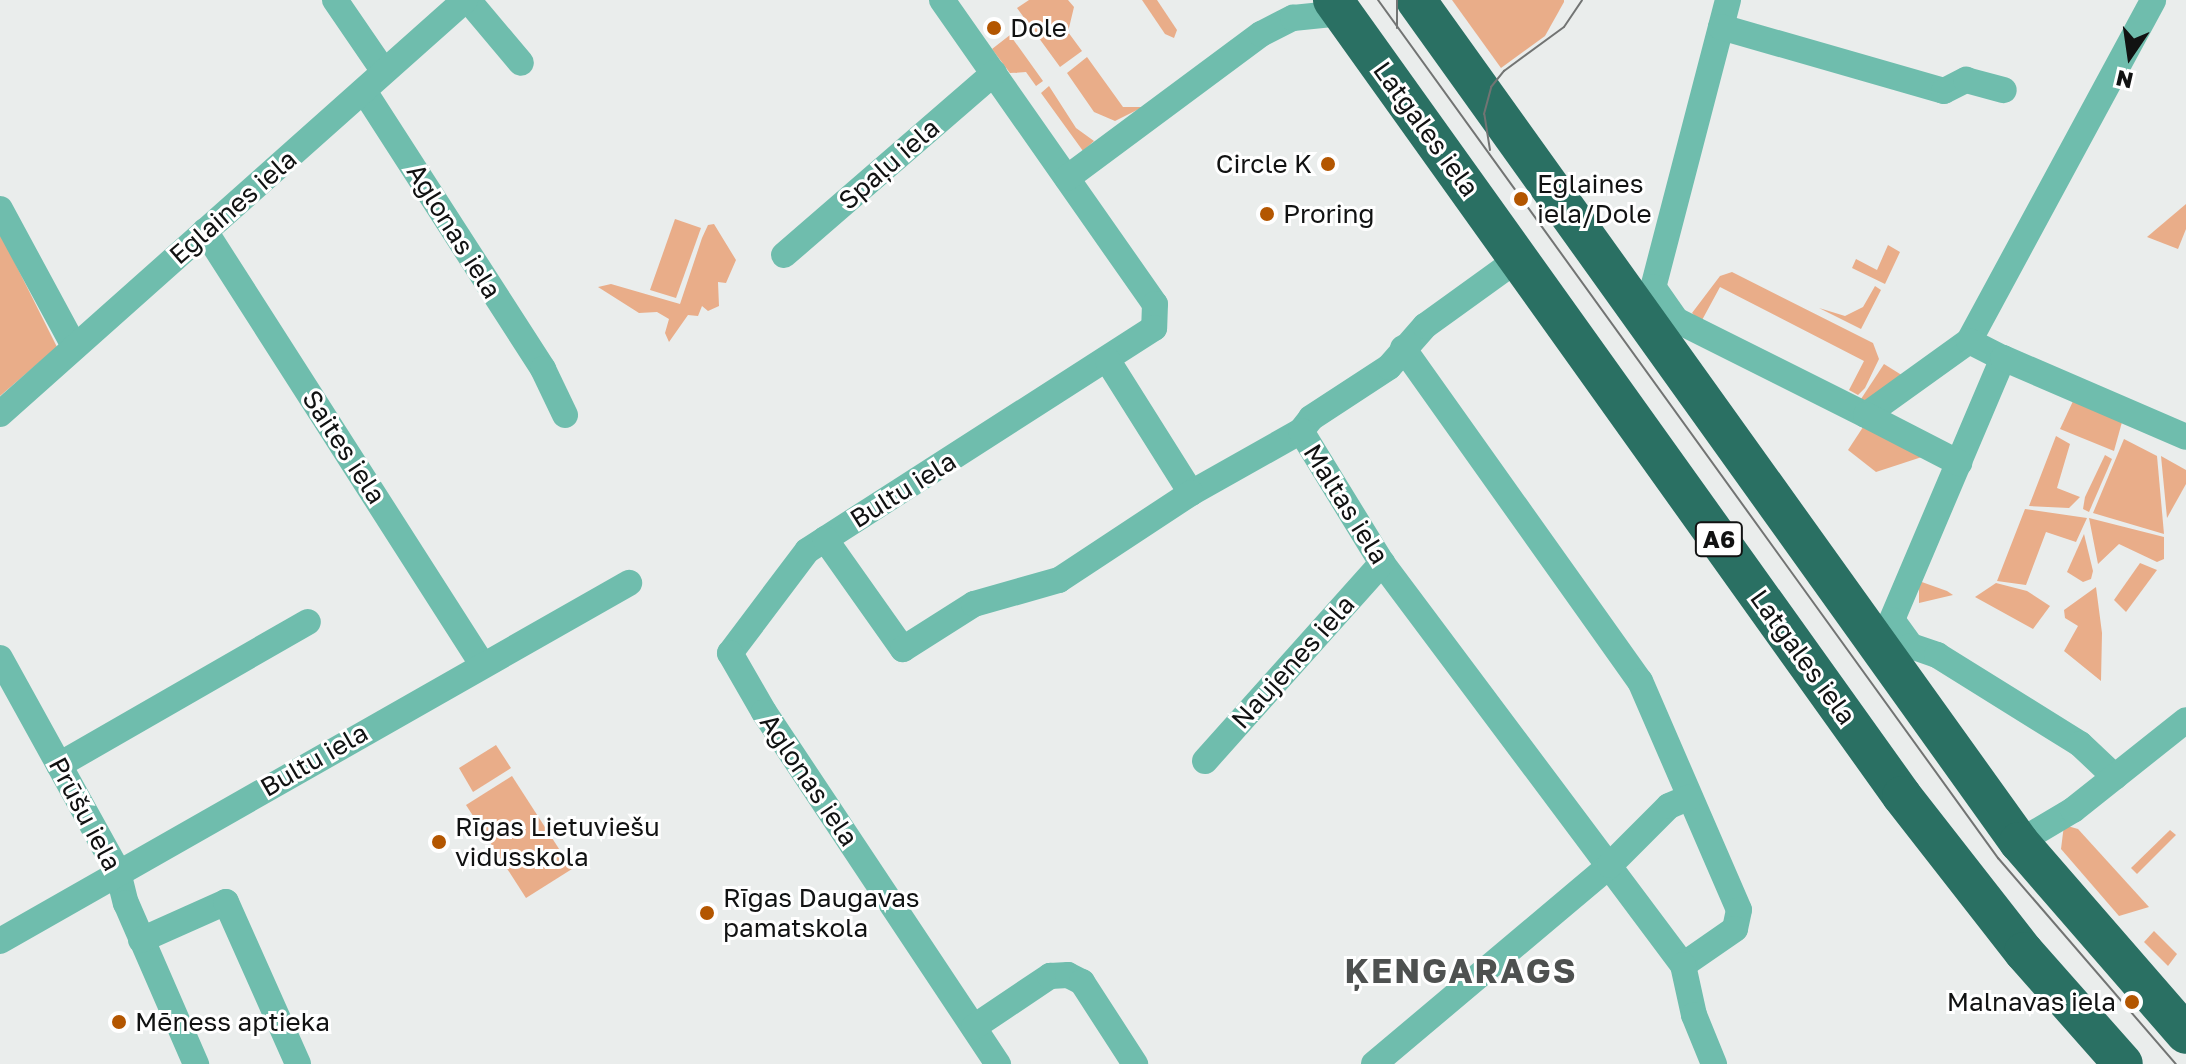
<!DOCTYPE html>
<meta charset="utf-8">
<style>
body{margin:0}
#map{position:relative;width:2186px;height:1064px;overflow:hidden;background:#eaedec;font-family:"Golos Text",sans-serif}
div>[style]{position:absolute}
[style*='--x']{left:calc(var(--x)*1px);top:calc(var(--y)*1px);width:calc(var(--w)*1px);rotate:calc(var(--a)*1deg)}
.green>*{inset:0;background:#e9ad89}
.minor>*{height:26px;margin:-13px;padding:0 13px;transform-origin:13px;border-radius:13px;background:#6fbdad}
.highway>*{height:40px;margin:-20px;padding:0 20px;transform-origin:20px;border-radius:20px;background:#2a7063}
.tram>*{height:2px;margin:-1px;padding:0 1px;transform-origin:1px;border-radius:1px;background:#727473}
.dots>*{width:22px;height:22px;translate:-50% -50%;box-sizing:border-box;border:4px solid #fff;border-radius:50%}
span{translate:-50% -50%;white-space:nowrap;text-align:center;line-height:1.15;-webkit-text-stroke:6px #fff;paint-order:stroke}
.shield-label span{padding:2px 6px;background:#fff;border:2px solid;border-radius:6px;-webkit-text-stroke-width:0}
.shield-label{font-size:24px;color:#111212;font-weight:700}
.poi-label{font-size:26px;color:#111212}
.left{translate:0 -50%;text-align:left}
.right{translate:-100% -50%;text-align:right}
.street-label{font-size:26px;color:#111212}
.district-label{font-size:34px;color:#4e5150;font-weight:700;letter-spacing:2px}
.north{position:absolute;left:2090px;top:16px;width:80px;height:80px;-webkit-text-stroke:6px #fff;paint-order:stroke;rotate:193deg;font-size:22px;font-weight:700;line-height:32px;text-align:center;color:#111212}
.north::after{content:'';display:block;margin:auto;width:28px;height:36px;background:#111212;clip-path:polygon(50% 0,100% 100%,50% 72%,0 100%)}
</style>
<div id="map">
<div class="green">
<div style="clip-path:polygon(1029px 0,1068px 0,1074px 7px,1068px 32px,1082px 51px,1060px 67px,1017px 8px)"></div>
<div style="clip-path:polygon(1142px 0,1157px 0,1177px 30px,1174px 38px,1165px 34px)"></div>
<div style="clip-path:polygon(1452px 0,1564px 0,1564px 2px,1545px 36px,1501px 68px)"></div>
<div style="clip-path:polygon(1010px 35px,1043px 81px,1036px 86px,1026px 72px,1010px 73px,992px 49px)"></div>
<div style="clip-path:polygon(1087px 57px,1123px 107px,1143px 107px,1115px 121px,1094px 112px,1067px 73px)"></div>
<div style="clip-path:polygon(1049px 86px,1076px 128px,1094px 141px,1083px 151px,1041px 93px)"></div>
<div style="clip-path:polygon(2186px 204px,2186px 229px,2178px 249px,2147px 237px)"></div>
<div style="clip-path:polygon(675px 219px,701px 228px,676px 298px,650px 290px)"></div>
<div style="clip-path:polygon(714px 224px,736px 260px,726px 283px,718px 282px,719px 306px,708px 311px,702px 306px,698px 316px,688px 315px,669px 342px,665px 333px,669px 319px,657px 312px,639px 313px,598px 287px,611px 284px,680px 304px,702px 238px,708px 225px)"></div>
<div style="clip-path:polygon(0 233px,57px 347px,0 396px)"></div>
<div style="clip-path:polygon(1888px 245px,1900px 252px,1885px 284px,1852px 268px,1856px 259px,1877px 270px)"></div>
<div style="clip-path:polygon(1732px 272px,1873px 343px,1879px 359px,1865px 388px,1858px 395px,1849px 390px,1864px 361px,1720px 287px,1701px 322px,1692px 313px,1720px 276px)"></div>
<div style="clip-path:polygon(1875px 286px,1881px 290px,1861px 329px,1819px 308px,1845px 316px,1863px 307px)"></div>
<div style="clip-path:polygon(1884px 364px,1908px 379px,1880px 400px,1859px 402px)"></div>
<div style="clip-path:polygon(2074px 399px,2122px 422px,2114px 451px,2060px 429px)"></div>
<div style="clip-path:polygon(1867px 421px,1928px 455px,1876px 472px,1848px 450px)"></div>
<div style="clip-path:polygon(2056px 436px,2070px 444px,2057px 488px,2080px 497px,2069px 508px,2029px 506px)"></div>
<div style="clip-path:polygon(2124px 439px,2157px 456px,2164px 534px,2093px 513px)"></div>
<div style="clip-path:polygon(2105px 455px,2112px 459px,2089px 512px,2083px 509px,2085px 497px)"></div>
<div style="clip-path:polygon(2161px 456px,2186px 470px,2186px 484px,2167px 518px)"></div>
<div style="clip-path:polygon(2025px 509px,2087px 518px,2076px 542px,2046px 532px,2026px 585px,1997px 581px)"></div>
<div style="clip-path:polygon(2089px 518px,2164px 537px,2164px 559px,2157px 562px,2119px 544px,2098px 564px)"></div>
<div style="clip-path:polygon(2084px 534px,2093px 571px,2091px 579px,2083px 582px,2067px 572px)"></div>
<div style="clip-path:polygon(2140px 563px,2157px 570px,2126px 612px,2114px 600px)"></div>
<div style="clip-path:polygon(1919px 581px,1947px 591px,1953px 595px,1919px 603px)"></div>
<div style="clip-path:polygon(1996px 583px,2027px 591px,2050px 606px,2033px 629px,1975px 597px)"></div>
<div style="clip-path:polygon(2096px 587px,2102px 633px,2101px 681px,2064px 651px,2078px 626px,2065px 618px,2064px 610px)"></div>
<div style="clip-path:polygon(496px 745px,511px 768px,473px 792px,459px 768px)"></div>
<div style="clip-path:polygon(512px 776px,572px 869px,526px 898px,466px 805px)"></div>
<div style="clip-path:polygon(2064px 825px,2078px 829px,2149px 907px,2119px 916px,2061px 849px)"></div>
<div style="clip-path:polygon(2170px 830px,2176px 835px,2137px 874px,2131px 868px)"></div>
<div style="clip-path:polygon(2154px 931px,2177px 954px,2168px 966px,2144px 942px)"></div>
</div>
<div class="minor">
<div style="--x:335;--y:0;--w:85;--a:55.6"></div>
<div style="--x:468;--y:0;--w:82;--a:49.9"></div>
<div style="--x:942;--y:0;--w:371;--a:55"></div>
<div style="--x:1155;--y:304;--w:24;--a:92"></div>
<div style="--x:1154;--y:328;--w:412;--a:147.3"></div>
<div style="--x:807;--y:551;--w:128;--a:127"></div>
<div style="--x:730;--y:653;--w:68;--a:60"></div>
<div style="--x:764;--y:712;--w:423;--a:56.4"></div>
<div style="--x:1728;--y:0;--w:297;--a:104.6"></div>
<div style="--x:1653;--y:287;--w:40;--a:55.1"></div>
<div style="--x:1676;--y:320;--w:212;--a:26.6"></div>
<div style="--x:1866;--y:415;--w:127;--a:-35.7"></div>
<div style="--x:1969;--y:341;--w:387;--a:-61.6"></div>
<div style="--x:1721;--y:27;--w:232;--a:16"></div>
<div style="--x:1944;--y:91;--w:25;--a:-27"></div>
<div style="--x:1966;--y:80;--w:39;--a:15"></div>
<div style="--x:364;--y:91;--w:331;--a:57.2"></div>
<div style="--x:543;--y:369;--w:51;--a:64.4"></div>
<div style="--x:1067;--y:178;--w:242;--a:-36.6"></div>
<div style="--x:1261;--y:34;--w:36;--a:-27"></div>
<div style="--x:1293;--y:18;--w:49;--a:-5.8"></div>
<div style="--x:0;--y:209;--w:156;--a:61.6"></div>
<div style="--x:205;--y:231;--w:514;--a:57.39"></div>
<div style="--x:784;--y:255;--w:278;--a:-40.9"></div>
<div style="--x:1969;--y:341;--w:38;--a:27"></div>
<div style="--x:2003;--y:358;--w:285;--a:113"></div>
<div style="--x:1892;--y:620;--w:32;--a:54"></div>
<div style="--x:1911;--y:646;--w:28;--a:19"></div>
<div style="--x:1937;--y:655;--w:168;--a:31.9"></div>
<div style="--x:2080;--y:744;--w:48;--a:43.3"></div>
<div style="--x:1403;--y:348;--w:409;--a:54.6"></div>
<div style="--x:1640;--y:681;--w:249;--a:66.6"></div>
<div style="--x:1739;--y:910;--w:19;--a:102"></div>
<div style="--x:1735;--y:929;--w:63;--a:145.3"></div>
<div style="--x:2003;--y:358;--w:199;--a:23.3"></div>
<div style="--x:1108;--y:361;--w:156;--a:57.8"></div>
<div style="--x:1191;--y:493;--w:126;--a:-29.4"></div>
<div style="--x:1301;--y:431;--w:16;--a:-52"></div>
<div style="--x:1311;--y:418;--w:93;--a:-33.2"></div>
<div style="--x:1389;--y:367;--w:55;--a:-48.7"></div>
<div style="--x:1425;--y:326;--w:115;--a:-35.8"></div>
<div style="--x:0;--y:414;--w:623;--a:-41.68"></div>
<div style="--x:1866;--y:415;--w:105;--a:27.3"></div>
<div style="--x:1301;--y:431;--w:155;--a:58.5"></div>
<div style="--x:1382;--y:563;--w:502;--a:53.18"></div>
<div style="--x:1683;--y:965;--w:51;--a:77.6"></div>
<div style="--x:1694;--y:1015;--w:53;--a:67.8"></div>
<div style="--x:825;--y:539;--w:135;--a:54.7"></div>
<div style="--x:903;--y:649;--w:84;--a:-32.4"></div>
<div style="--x:974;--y:604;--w:88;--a:-15.8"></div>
<div style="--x:1059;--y:580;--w:158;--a:-33.4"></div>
<div style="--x:0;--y:658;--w:244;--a:61.1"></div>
<div style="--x:118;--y:872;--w:32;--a:76"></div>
<div style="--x:126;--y:903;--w:176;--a:66.5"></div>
<div style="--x:1205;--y:761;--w:266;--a:-48.2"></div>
<div style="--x:59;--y:765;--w:287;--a:-29.9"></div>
<div style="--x:2019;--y:842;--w:63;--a:-30.7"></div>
<div style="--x:2073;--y:810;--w:144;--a:-38.5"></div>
<div style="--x:141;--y:940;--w:93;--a:-24.1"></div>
<div style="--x:226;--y:902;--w:177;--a:66"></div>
<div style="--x:0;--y:941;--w:724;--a:-29.65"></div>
<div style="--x:974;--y:1027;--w:92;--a:-33.9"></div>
<div style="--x:1050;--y:976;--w:18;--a:-3"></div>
<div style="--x:1068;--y:975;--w:16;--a:27"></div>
<div style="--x:1082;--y:982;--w:98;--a:57.1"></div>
<div style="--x:1374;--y:1064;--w:309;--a:-40.1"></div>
<div style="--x:1610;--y:865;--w:83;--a:-45"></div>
<div style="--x:1669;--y:806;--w:21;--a:-23"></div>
</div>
<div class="highway">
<div style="--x:1333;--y:0;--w:978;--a:54.44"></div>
<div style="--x:1902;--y:796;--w:198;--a:52"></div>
<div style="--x:2024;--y:952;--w:149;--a:48.5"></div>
<div style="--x:1416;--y:0;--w:1036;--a:54.39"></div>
<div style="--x:2019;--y:842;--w:254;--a:49"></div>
</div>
<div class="tram">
<div style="--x:1378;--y:0;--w:1059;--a:54.15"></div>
<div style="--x:1998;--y:858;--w:272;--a:49.2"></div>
<div style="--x:1397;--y:28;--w:28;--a:-90"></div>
<div style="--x:1490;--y:150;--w:36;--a:-99"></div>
<div style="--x:1484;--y:114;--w:28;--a:-75"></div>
<div style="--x:1491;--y:87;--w:21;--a:-51"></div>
<div style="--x:1504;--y:71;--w:74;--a:-36.3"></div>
<div style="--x:1564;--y:27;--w:32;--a:-56"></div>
</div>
<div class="dots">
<div style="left:994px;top:28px;background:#b35600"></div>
<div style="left:1328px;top:164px;background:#b35600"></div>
<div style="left:1521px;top:199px;background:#b35600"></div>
<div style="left:1267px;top:214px;background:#b35600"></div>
<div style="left:439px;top:842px;background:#b35600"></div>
<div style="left:707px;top:913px;background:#b35600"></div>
<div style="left:2132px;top:1002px;background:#b35600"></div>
<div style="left:119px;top:1022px;background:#b35600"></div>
</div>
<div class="shield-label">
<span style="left:1719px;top:539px">A6</span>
</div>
<div class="poi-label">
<span class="left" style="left:1010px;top:28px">Dole</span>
<span class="right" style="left:1312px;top:164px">Circle K</span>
<span class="left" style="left:1537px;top:199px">Eglaines<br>iela/Dole</span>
<span class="left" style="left:1283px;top:214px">Proring</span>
<span class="left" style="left:455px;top:842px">Rīgas Lietuviešu<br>vidusskola</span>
<span class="left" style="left:723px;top:913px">Rīgas Daugavas<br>pamatskola</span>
<span class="right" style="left:2116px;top:1002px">Malnavas iela</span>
<span class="left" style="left:135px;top:1022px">Mēness aptieka</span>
</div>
<div class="street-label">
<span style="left:1426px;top:129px;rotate:54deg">Latgales iela</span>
<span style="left:889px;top:164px;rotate:-41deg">Spaļu iela</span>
<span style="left:233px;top:207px;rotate:-41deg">Eglaines iela</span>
<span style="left:454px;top:231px;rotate:58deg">Aglonas iela</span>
<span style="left:344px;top:447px;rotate:57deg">Saites iela</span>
<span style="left:903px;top:490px;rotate:-32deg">Bultu iela</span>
<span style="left:1346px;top:504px;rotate:58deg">Maltas iela</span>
<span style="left:1803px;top:657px;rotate:54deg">Latgales iela</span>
<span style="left:1293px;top:662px;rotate:-48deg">Naujenes iela</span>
<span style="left:314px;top:760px;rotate:-30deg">Bultu iela</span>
<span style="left:809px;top:780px;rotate:56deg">Aglonas iela</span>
<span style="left:85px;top:814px;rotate:62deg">Prūšu iela</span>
</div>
<div class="district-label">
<span style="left:1461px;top:971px">ĶENGARAGS</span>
</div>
<div class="north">N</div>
</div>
